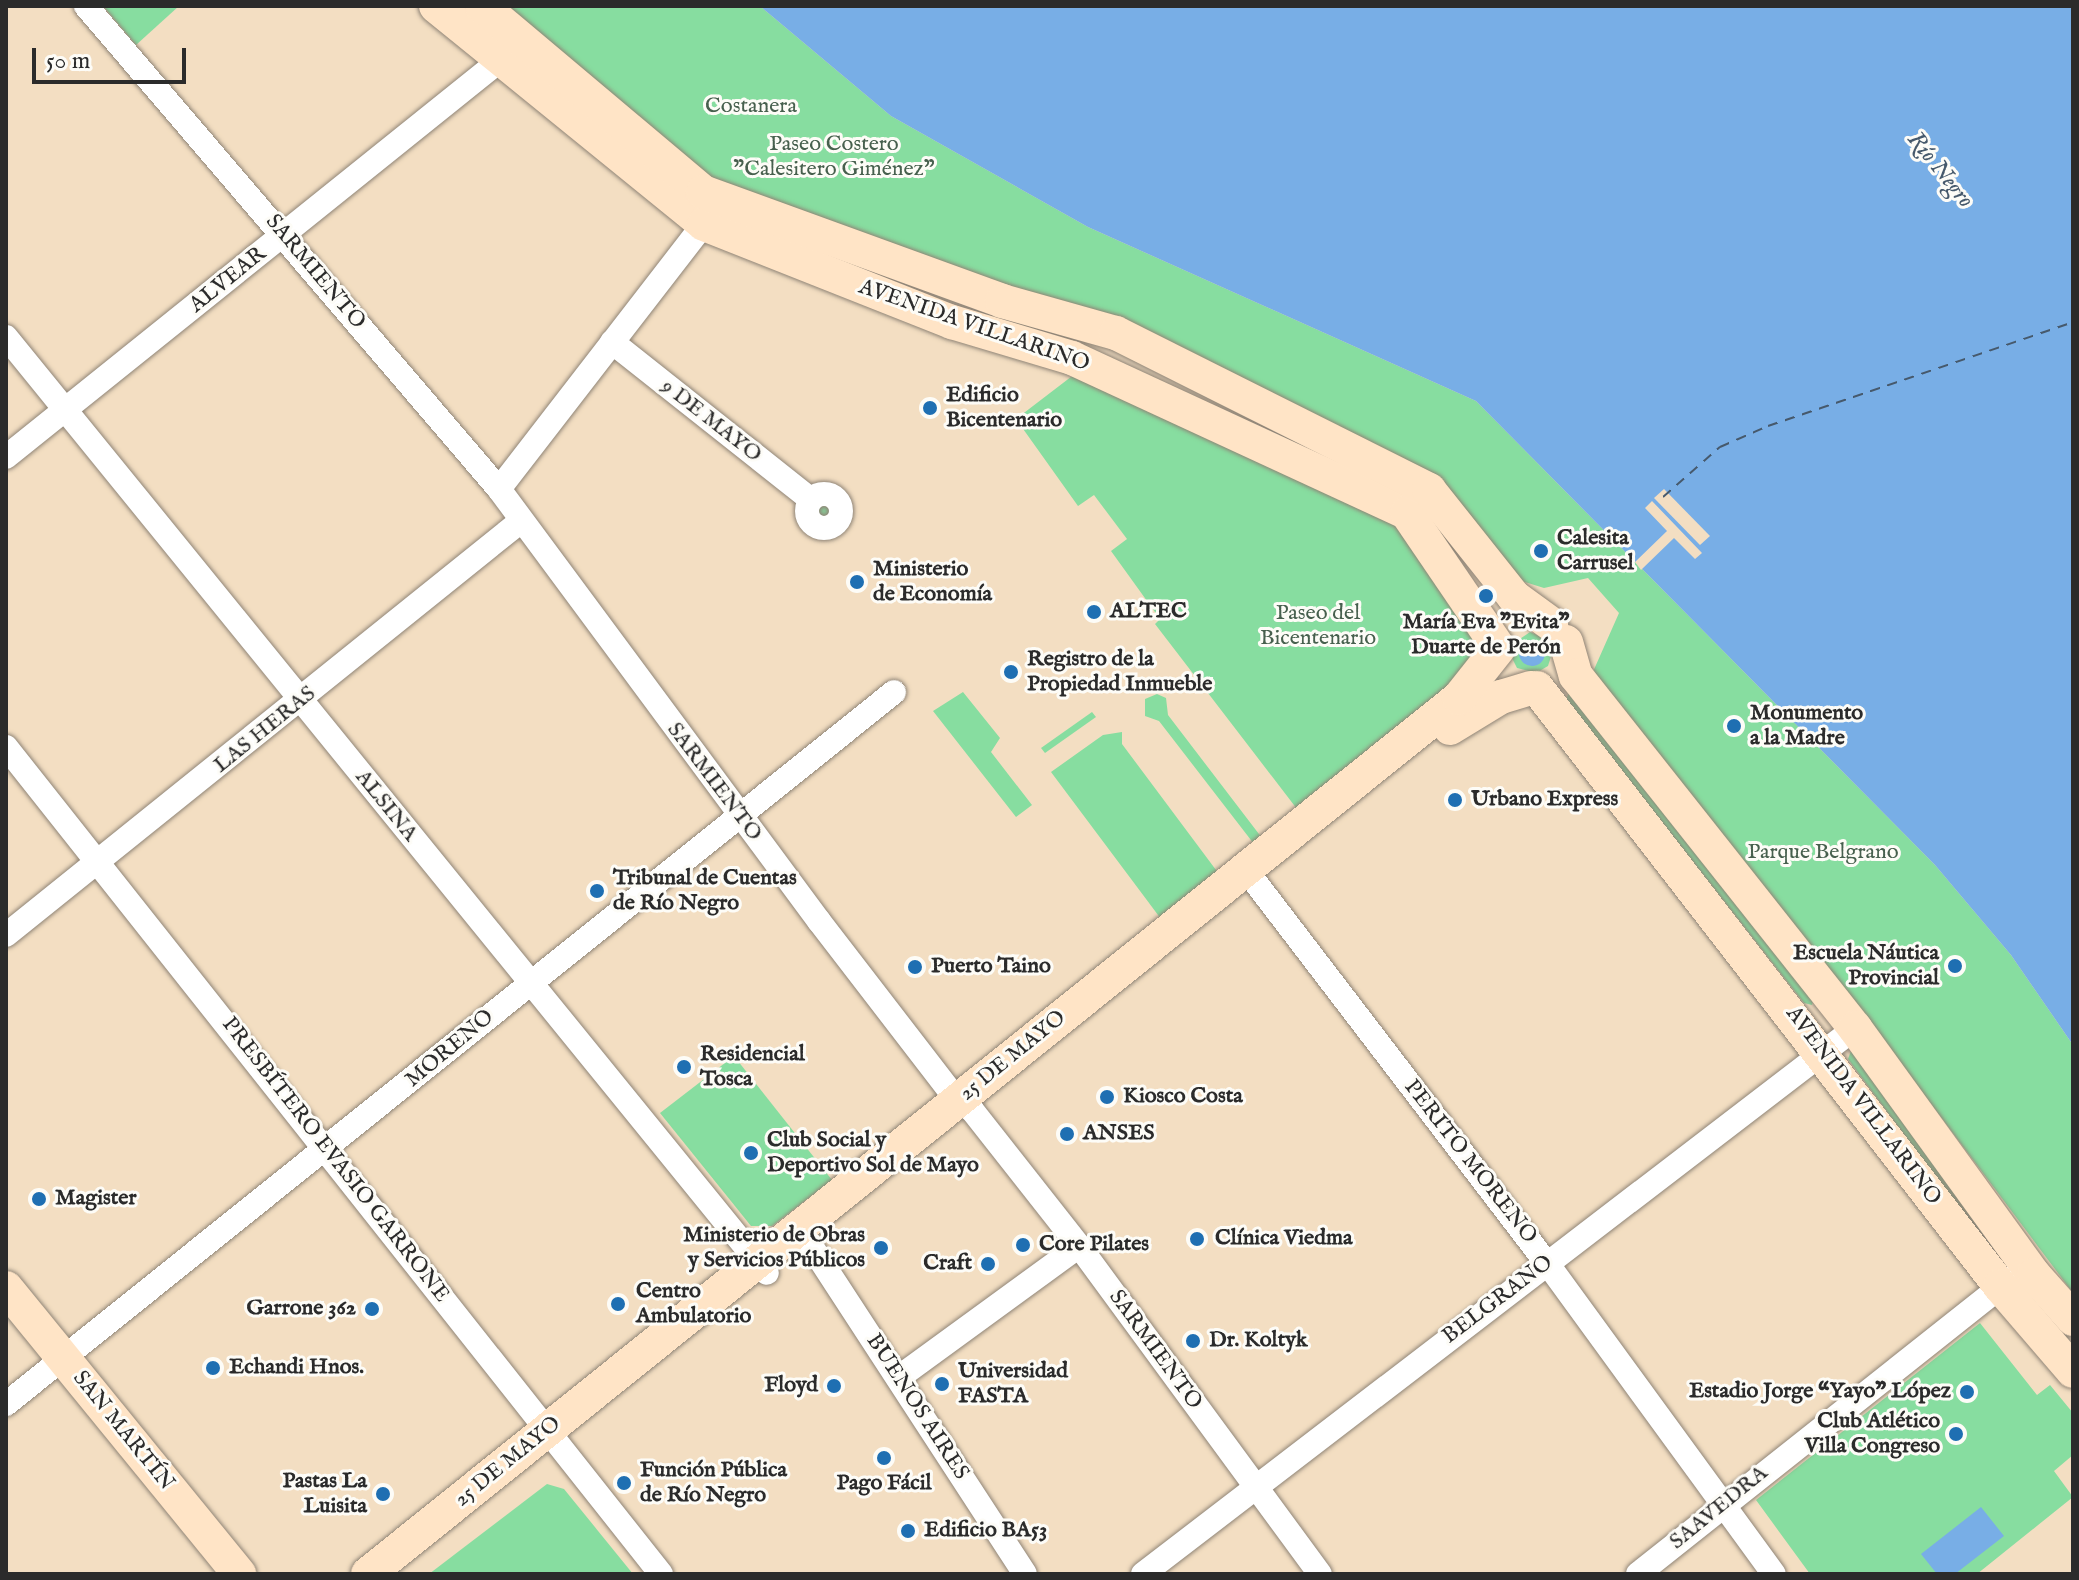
<!DOCTYPE html>
<meta charset="utf-8">
<style>
body{margin:0}
#map{position:relative;width:2079px;height:1580px;overflow:hidden;background:#f3dec2;font-family:"IM FELL English",serif}
div>[style]{position:absolute}
[style*='--x']{left:calc(var(--x)*1px);top:calc(var(--y)*1px);width:calc(var(--w)*1px);rotate:calc(var(--a)*1deg)}
.green>*{inset:0;background:#87dda0}
.round{border-radius:50%}
.water>*{inset:0;background:#78aee6}
.pier>*{inset:0;background:#f3dec2}
.ferry>*{height:2px;margin-top:-1px;transform-origin:0;background:repeating-linear-gradient(90deg,#46596c 0 10px,transparent 0 18px)}
.roads{filter:drop-shadow(0 0 2px #8f8476) drop-shadow(0 0 2px #8f8476)}
.street>*{height:24px;margin:-12px;padding:0 12px;transform-origin:12px;border-radius:12px;background:#fff}
.street>.ring{margin:-12px;padding:0;box-sizing:content-box;background:none;border:24px solid #fff;border-radius:50%}
.secondary>*{height:34px;margin:-17px;padding:0 17px;transform-origin:17px;border-radius:17px;background:#ffe4c6}
.dots>*{width:22px;height:22px;translate:-50% -50%;box-sizing:border-box;border:4px solid #fdfcf7;border-radius:50%}
span{translate:-50% -50%;white-space:nowrap;text-align:center;line-height:1.15;-webkit-text-stroke:6px #fdfcf7;paint-order:stroke}
.park-label{font-size:22px;color:#47604e}
.street-label{font-size:22px;color:#2b2b2b}
.poi-label{font-size:22px;color:#2b2b2b;font-weight:700}
.left{translate:0 -50%;text-align:left}
.right{translate:-100% -50%;text-align:right}
.water-label{font-size:24px;color:#46596c;font-style:italic}
.frame{position:absolute;inset:0;border:8px solid #2b2b2b;pointer-events:none}
.scale{position:absolute;left:32px;top:48px;width:154px;height:36px;box-sizing:border-box;border:4px solid #2b2b2b;border-top:0;padding-left:10px;font-size:24px;line-height:28px;white-space:nowrap;color:#2b2b2b;-webkit-text-stroke:6px #fdfcf7;paint-order:stroke}
</style>
<div id="map">
<div class="green">
<div style="clip-path:polygon(103px 6px,179px 6px,136px 45px)"></div>
<div style="clip-path:polygon(500px 6px,760px 6px,891px 116px,1088px 227px,1476px 401px,1935px 865px,2011px 955px,2073px 1045px,2073px 1293px,1871px 1024px,1592px 674px,1619px 613px,1588px 578px,1544px 588px,1515px 579px,1122px 326px,728px 191px)"></div>
<div style="clip-path:polygon(1080px 370px,1406px 522px,1481px 651px,1476px 670px,1297px 809px,1155px 624px,1160px 619px,1111px 551px,1127px 539px,1094px 495px,1078px 506px,1016px 419px)"></div>
<div class="round" style="left:812px;top:499px;width:24px;height:24px"></div>
<div style="clip-path:polygon(1530px 632px,1548px 640px,1552px 653px,1548px 666px,1536px 673px,1517px 668px,1511px 656px,1514px 643px)"></div>
<div style="clip-path:polygon(963px 692px,1000px 738px,991px 752px,1032px 805px,1016px 817px,933px 711px)"></div>
<div style="clip-path:polygon(1569px 692px,1813px 1001px,1812px 1005px,1804px 1003px,1566px 700px)"></div>
<div style="clip-path:polygon(1157px 694px,1166px 698px,1168px 715px,1262px 838px,1254px 844px,1159px 721px,1145px 716px,1145px 699px)"></div>
<div style="clip-path:polygon(1092px 712px,1096px 717px,1045px 753px,1041px 748px)"></div>
<div style="clip-path:polygon(1122px 732px,1122px 744px,1219px 874px,1164px 923px,1051px 772px,1103px 735px)"></div>
<div style="clip-path:polygon(1851px 1051px,1992px 1244px,1984px 1242px,1848px 1059px)"></div>
<div style="clip-path:polygon(734px 1056px,832px 1180px,772px 1226px,751px 1226px,660px 1113px)"></div>
<div style="clip-path:polygon(1980px 1323px,2037px 1395px,2050px 1385px,2073px 1413px,2073px 1455px,2054px 1471px,2073px 1497px,1977px 1574px,1810px 1574px,1756px 1500px)"></div>
<div style="clip-path:polygon(547px 1484px,564px 1489px,633px 1574px,429px 1574px)"></div>
</div>
<div class="water">
<div style="clip-path:polygon(760px 6px,2073px 6px,2073px 1045px,2011px 955px,1935px 865px,1476px 401px,1088px 227px,891px 116px)"></div>
<div class="round" style="left:1519px;top:640px;width:26px;height:26px"></div>
<div style="clip-path:polygon(1981px 1507px,2004px 1536px,1955px 1574px,1937px 1574px,1921px 1554px)"></div>
</div>
<div class="pier">
<div style="clip-path:polygon(1664px 489px,1710px 536px,1700px 545px,1654px 498px)"></div>
<div style="clip-path:polygon(1652px 501px,1702px 553px,1695px 559px,1674px 538px,1641px 570px,1635px 562px,1667px 531px,1645px 508px)"></div>
</div>
<div class="ferry">
<div style="--x:1663;--y:497;--w:76;--a:-41.3"></div>
<div style="--x:1720;--y:447;--w:52;--a:-23.6"></div>
<div style="--x:1768;--y:426;--w:322;--a:-18.8"></div>
</div>
<div class="roads">
<div class="street">
<div style="--x:86;--y:6;--w:635;--a:49.47"></div>
<div style="--x:499;--y:489;--w:538;--a:53.47"></div>
<div style="--x:819;--y:921;--w:226;--a:52.4"></div>
<div style="--x:957;--y:1100;--w:18;--a:34"></div>
<div style="--x:972;--y:1110;--w:173;--a:51.8"></div>
<div style="--x:1079;--y:1246;--w:407;--a:53.7"></div>
<div style="--x:6;--y:337;--w:1206;--a:50.89"></div>
<div style="--x:612;--y:342;--w:253;--a:38.4"></div>
<div style="--x:6;--y:457;--w:650;--a:-38.76"></div>
<div style="--x:499;--y:489;--w:349;--a:-52.3"></div>
<div class="ring" style="left:807px;top:494px;width:10px;height:10px"></div>
<div style="--x:6;--y:747;--w:1055;--a:51.62"></div>
<div style="--x:1246;--y:870;--w:495;--a:52.6"></div>
<div style="--x:1547;--y:1263;--w:385;--a:53.9"></div>
<div style="--x:6;--y:935;--w:661;--a:-38.8"></div>
<div style="--x:808;--y:1241;--w:397;--a:56.9"></div>
<div style="--x:898;--y:1378;--w:224;--a:-36.1"></div>
<div style="--x:6;--y:1404;--w:1138;--a:-38.72"></div>
<div style="--x:1143;--y:1574;--w:897;--a:-37.48"></div>
<div style="--x:1638;--y:1574;--w:478;--a:-38.4"></div>
</div>
<div class="secondary">
<div style="--x:436;--y:6;--w:345;--a:39.1"></div>
<div style="--x:704;--y:224;--w:267;--a:21.6"></div>
<div style="--x:952;--y:322;--w:125;--a:16.7"></div>
<div style="--x:1072;--y:358;--w:369;--a:24.8"></div>
<div style="--x:1407;--y:513;--w:162;--a:55.8"></div>
<div style="--x:482;--y:6;--w:289;--a:40.1"></div>
<div style="--x:703;--y:192;--w:318;--a:20"></div>
<div style="--x:1002;--y:301;--w:118;--a:15.7"></div>
<div style="--x:1116;--y:333;--w:350;--a:26.6"></div>
<div style="--x:1429;--y:490;--w:137;--a:51.5"></div>
<div style="--x:1514;--y:597;--w:46;--a:36.1"></div>
<div style="--x:1566;--y:642;--w:35;--a:74"></div>
<div style="--x:1576;--y:676;--w:449;--a:51.6"></div>
<div style="--x:1855;--y:1028;--w:305;--a:54.1"></div>
<div style="--x:2034;--y:1275;--w:59;--a:48.4"></div>
<div style="--x:1537;--y:688;--w:756;--a:52.25"></div>
<div style="--x:2000;--y:1286;--w:112;--a:49.3"></div>
<div style="--x:1450;--y:728;--w:60;--a:-31.3"></div>
<div style="--x:1501;--y:697;--w:31;--a:-17"></div>
<div style="--x:6;--y:1288;--w:369;--a:50.8"></div>
<div style="--x:368;--y:1574;--w:1399;--a:-38.76"></div>
<div style="--x:1459;--y:698;--w:63;--a:-51.5"></div>
</div>
</div>
<div class="dots">
<div style="left:930px;top:408px;background:#1f6fb2"></div>
<div style="left:1541px;top:551px;background:#1f6fb2"></div>
<div style="left:857px;top:582px;background:#1f6fb2"></div>
<div style="left:1486px;top:596px;background:#1f6fb2"></div>
<div style="left:1094px;top:612px;background:#1f6fb2"></div>
<div style="left:1011px;top:672px;background:#1f6fb2"></div>
<div style="left:1734px;top:726px;background:#1f6fb2"></div>
<div style="left:1455px;top:800px;background:#1f6fb2"></div>
<div style="left:597px;top:891px;background:#1f6fb2"></div>
<div style="left:1955px;top:966px;background:#1f6fb2"></div>
<div style="left:915px;top:967px;background:#1f6fb2"></div>
<div style="left:684px;top:1067px;background:#1f6fb2"></div>
<div style="left:1107px;top:1097px;background:#1f6fb2"></div>
<div style="left:1067px;top:1134px;background:#1f6fb2"></div>
<div style="left:751px;top:1153px;background:#1f6fb2"></div>
<div style="left:39px;top:1199px;background:#1f6fb2"></div>
<div style="left:1197px;top:1239px;background:#1f6fb2"></div>
<div style="left:1023px;top:1245px;background:#1f6fb2"></div>
<div style="left:881px;top:1248px;background:#1f6fb2"></div>
<div style="left:988px;top:1264px;background:#1f6fb2"></div>
<div style="left:618px;top:1304px;background:#1f6fb2"></div>
<div style="left:372px;top:1309px;background:#1f6fb2"></div>
<div style="left:1193px;top:1341px;background:#1f6fb2"></div>
<div style="left:213px;top:1368px;background:#1f6fb2"></div>
<div style="left:942px;top:1384px;background:#1f6fb2"></div>
<div style="left:834px;top:1386px;background:#1f6fb2"></div>
<div style="left:1967px;top:1392px;background:#1f6fb2"></div>
<div style="left:1956px;top:1434px;background:#1f6fb2"></div>
<div style="left:884px;top:1458px;background:#1f6fb2"></div>
<div style="left:624px;top:1483px;background:#1f6fb2"></div>
<div style="left:383px;top:1494px;background:#1f6fb2"></div>
<div style="left:908px;top:1531px;background:#1f6fb2"></div>
</div>
<div class="park-label">
<span style="left:751px;top:107px">Costanera</span>
<span style="left:834px;top:157px">Paseo Costero<br>"Calesitero Giménez"</span>
<span style="left:1318px;top:626px">Paseo del<br>Bicentenario</span>
<span style="left:1823px;top:853px">Parque Belgrano</span>
</div>
<div class="street-label">
<span style="left:315px;top:272px;rotate:50deg">SARMIENTO</span>
<span style="left:228px;top:280px;rotate:-39deg">ALVEAR</span>
<span style="left:974px;top:326px;rotate:19deg">AVENIDA VILLARINO</span>
<span style="left:711px;top:421px;rotate:38deg">9 DE MAYO</span>
<span style="left:265px;top:730px;rotate:-39deg">LAS HERAS</span>
<span style="left:714px;top:782px;rotate:53deg">SARMIENTO</span>
<span style="left:386px;top:806px;rotate:51deg">ALSINA</span>
<span style="left:450px;top:1049px;rotate:-40deg">MORENO</span>
<span style="left:1013px;top:1056px;rotate:-39deg">25 DE MAYO</span>
<span style="left:1863px;top:1106px;rotate:53deg">AVENIDA VILLARINO</span>
<span style="left:335px;top:1160px;rotate:52deg">PRESBÍTERO EVASIO GARRONE</span>
<span style="left:1470px;top:1162px;rotate:52deg">PERITO MORENO</span>
<span style="left:1498px;top:1300px;rotate:-37deg">BELGRANO</span>
<span style="left:1155px;top:1350px;rotate:54deg">SARMIENTO</span>
<span style="left:917px;top:1407px;rotate:57deg">BUENOS AIRES</span>
<span style="left:123px;top:1431px;rotate:51deg">SAN MARTÍN</span>
<span style="left:508px;top:1462px;rotate:-39deg">25 DE MAYO</span>
<span style="left:1719px;top:1508px;rotate:-39deg">SAAVEDRA</span>
</div>
<div class="poi-label">
<span class="left" style="left:946px;top:408px">Edificio<br>Bicentenario</span>
<span class="left" style="left:1557px;top:551px">Calesita<br>Carrusel</span>
<span class="left" style="left:873px;top:582px">Ministerio<br>de Economía</span>
<span class="left" style="left:1110px;top:612px">ALTEC</span>
<span style="left:1486px;top:635px">María Eva "Evita"<br>Duarte de Perón</span>
<span class="left" style="left:1027px;top:672px">Registro de la<br>Propiedad Inmueble</span>
<span class="left" style="left:1750px;top:726px">Monumento<br>a la Madre</span>
<span class="left" style="left:1471px;top:800px">Urbano Express</span>
<span class="left" style="left:613px;top:891px">Tribunal de Cuentas<br>de Río Negro</span>
<span class="right" style="left:1939px;top:966px">Escuela Náutica<br>Provincial</span>
<span class="left" style="left:931px;top:967px">Puerto Taino</span>
<span class="left" style="left:700px;top:1067px">Residencial<br>Tosca</span>
<span class="left" style="left:1123px;top:1097px">Kiosco Costa</span>
<span class="left" style="left:1083px;top:1134px">ANSES</span>
<span class="left" style="left:767px;top:1153px">Club Social y<br>Deportivo Sol de Mayo</span>
<span class="left" style="left:55px;top:1199px">Magister</span>
<span class="right" style="left:865px;top:1248px">Ministerio de Obras<br>y Servicios Públicos</span>
<span class="left" style="left:1215px;top:1239px">Clínica Viedma</span>
<span class="left" style="left:1039px;top:1245px">Core Pilates</span>
<span class="right" style="left:972px;top:1264px">Craft</span>
<span class="left" style="left:636px;top:1304px">Centro<br>Ambulatorio</span>
<span class="right" style="left:356px;top:1309px">Garrone 362</span>
<span class="left" style="left:1209px;top:1341px">Dr. Koltyk</span>
<span class="left" style="left:229px;top:1368px">Echandi Hnos.</span>
<span class="left" style="left:958px;top:1384px">Universidad<br>FASTA</span>
<span class="right" style="left:818px;top:1386px">Floyd</span>
<span class="right" style="left:1951px;top:1392px">Estadio Jorge “Yayo” López</span>
<span class="right" style="left:1940px;top:1434px">Club Atlético<br>Villa Congreso</span>
<span class="left" style="left:640px;top:1483px">Función Pública<br>de Río Negro</span>
<span class="right" style="left:367px;top:1494px">Pastas La<br>Luisita</span>
<span style="left:884px;top:1484px">Pago Fácil</span>
<span class="left" style="left:924px;top:1531px">Edificio BA53</span>
</div>
<div class="water-label">
<span style="left:1940px;top:170px;rotate:51deg">Río Negro</span>
</div>
<div class="frame"></div>
<div class="scale">50 m</div>
</div>
